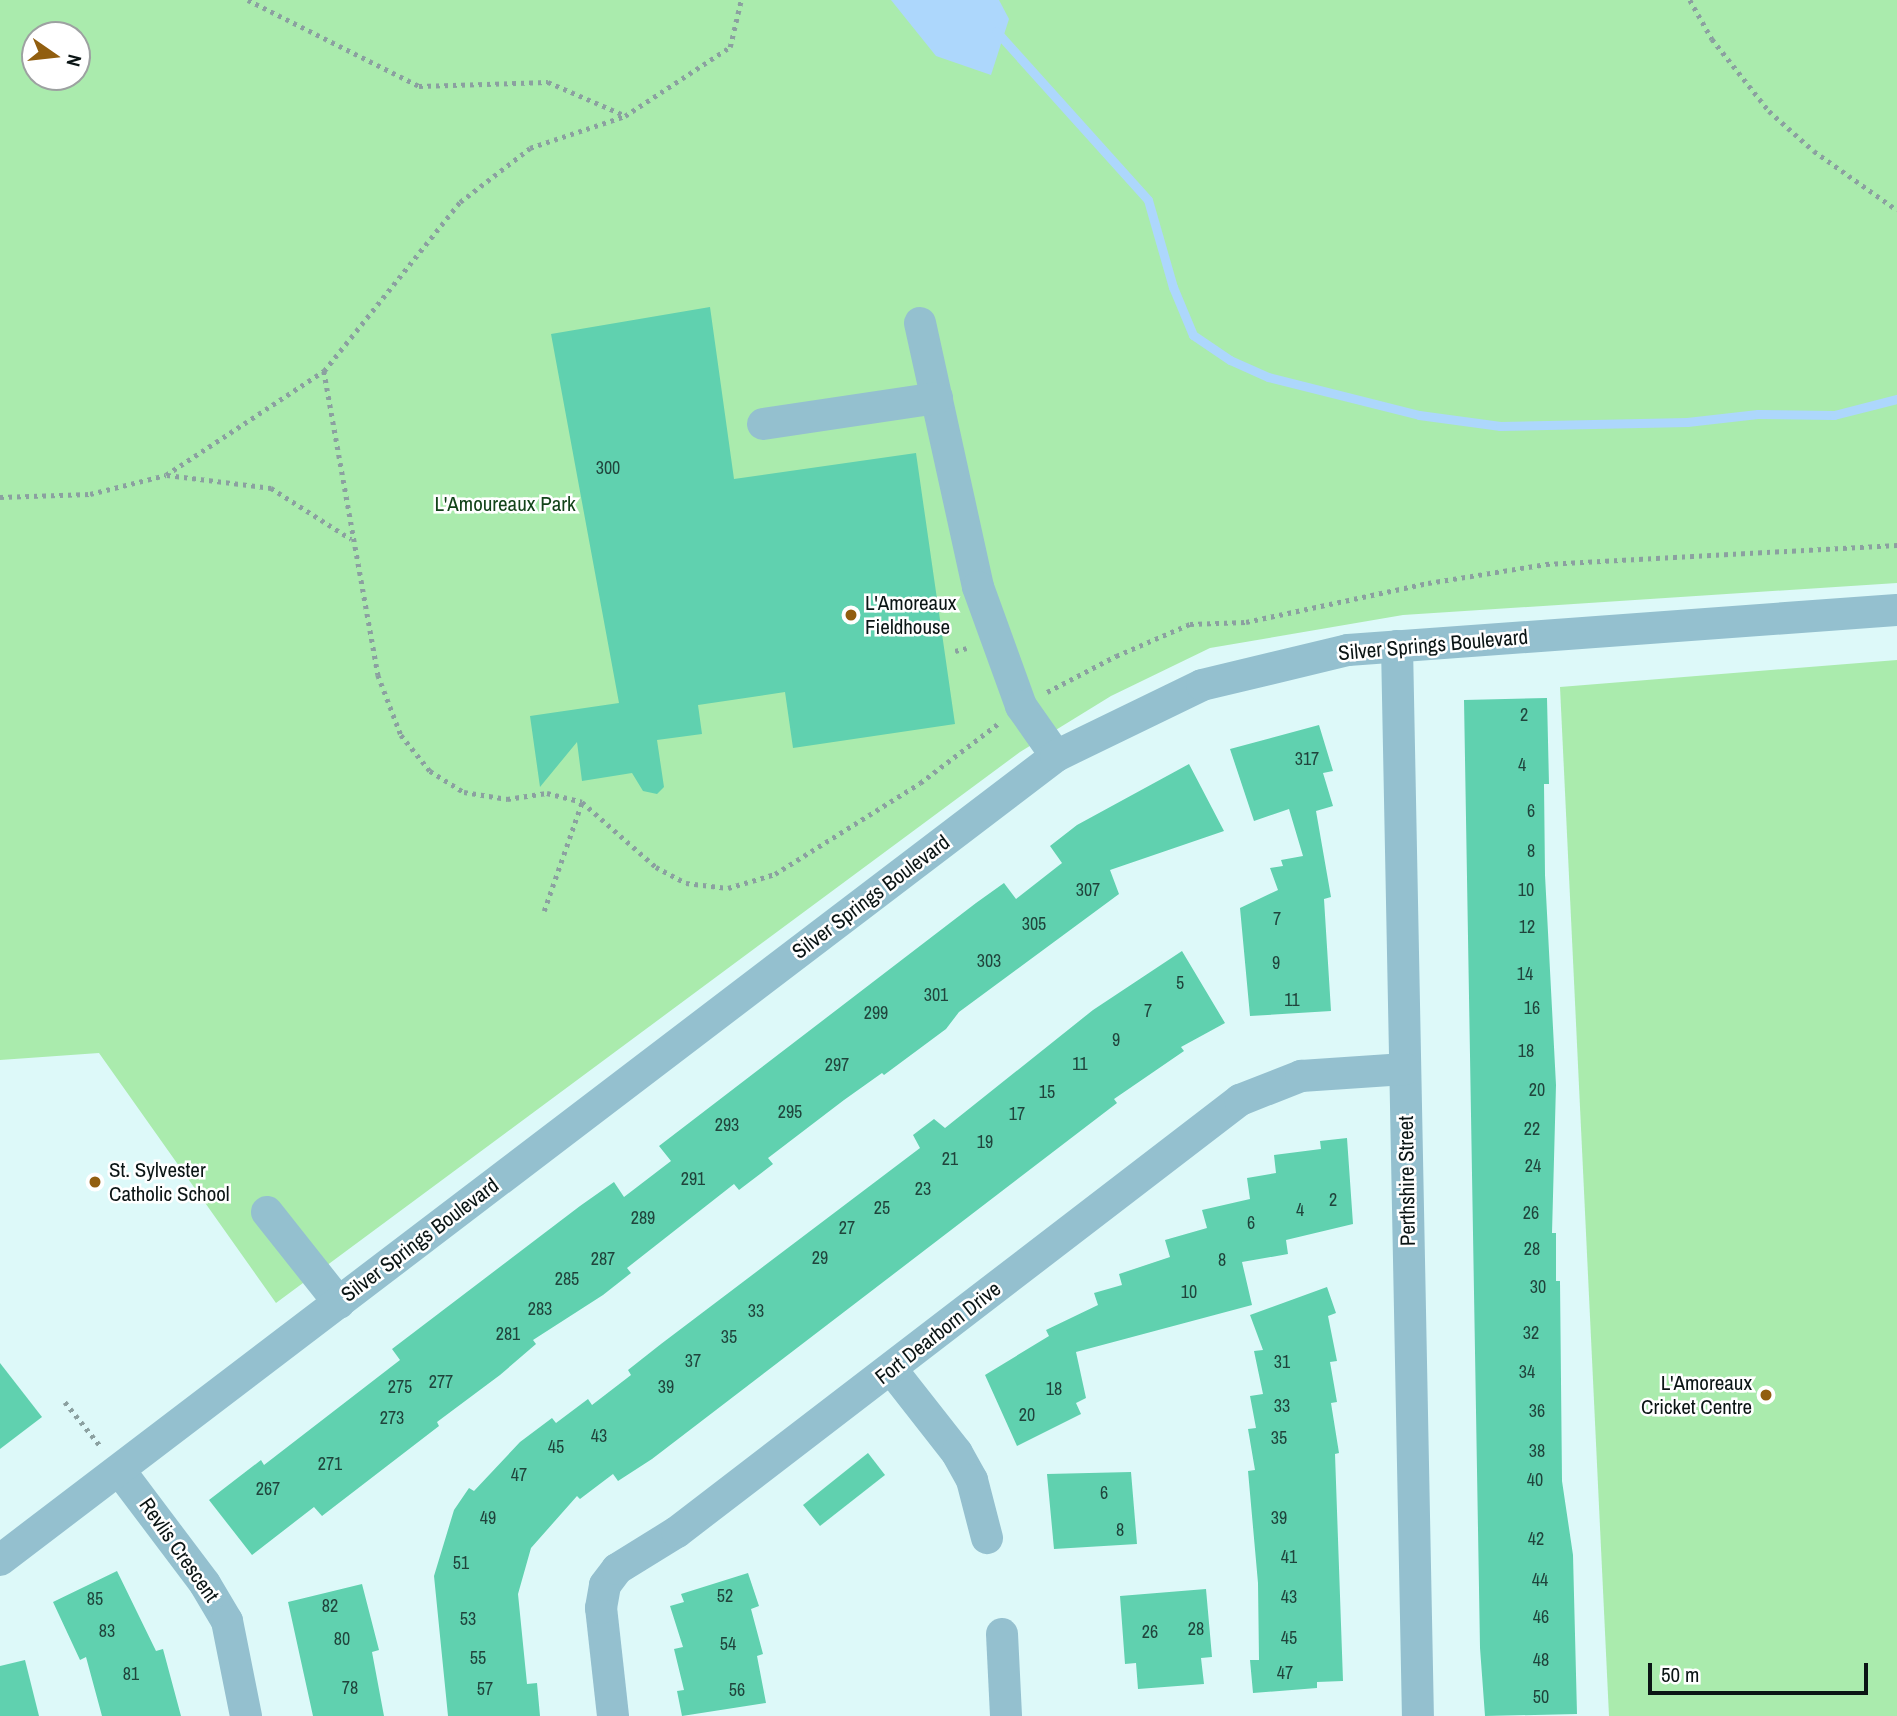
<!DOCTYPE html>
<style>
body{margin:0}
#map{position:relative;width:1897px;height:1716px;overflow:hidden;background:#ddf9f9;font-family:"Archivo Narrow",sans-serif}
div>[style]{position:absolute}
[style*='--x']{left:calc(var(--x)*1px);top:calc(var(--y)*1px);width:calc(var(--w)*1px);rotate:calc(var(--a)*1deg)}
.green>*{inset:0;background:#aaebad}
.water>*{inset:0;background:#add7fc}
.stream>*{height:9px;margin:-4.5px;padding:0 4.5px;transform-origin:4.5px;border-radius:4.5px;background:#add7fc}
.building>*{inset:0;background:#60d1af}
.path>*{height:4.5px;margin-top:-2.25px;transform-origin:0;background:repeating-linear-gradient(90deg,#8ba0a0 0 3.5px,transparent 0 8.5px)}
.minor>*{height:32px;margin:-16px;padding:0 16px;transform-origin:16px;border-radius:16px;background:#94c0cf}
.dots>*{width:19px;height:19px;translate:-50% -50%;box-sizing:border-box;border:4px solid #fff;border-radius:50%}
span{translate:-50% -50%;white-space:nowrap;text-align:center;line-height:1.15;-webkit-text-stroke:5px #fff;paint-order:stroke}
.number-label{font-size:18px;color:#20443c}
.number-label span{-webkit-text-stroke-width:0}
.park-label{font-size:21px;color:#13441a}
.poi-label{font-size:21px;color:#0b1515}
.left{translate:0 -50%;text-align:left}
.right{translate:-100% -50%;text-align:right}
.street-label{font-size:21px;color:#0b1515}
.north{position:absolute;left:21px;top:21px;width:70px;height:70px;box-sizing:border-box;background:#fff;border:2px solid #9da1a1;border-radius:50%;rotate:104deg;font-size:19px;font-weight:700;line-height:28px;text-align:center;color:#0b1515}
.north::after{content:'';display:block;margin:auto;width:24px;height:32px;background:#915e0f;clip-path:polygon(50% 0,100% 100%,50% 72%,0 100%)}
.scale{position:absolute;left:1648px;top:1663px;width:220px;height:32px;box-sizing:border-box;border:4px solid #0b1515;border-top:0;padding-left:9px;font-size:21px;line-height:24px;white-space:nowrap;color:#0b1515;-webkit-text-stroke:5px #fff;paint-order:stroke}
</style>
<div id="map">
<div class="green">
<div style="clip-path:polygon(evenodd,0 0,1897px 0,1897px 583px,1403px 615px,1210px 648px,1111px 696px,1020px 752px,276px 1303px,99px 1053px,0 1060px,0 0,35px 35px,77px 35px,77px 77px,35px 77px,35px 35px)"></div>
<div style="clip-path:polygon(1897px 660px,1897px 1716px,1609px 1716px,1560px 687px)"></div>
</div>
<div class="water">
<div style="clip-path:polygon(891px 0,999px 0,1009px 19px,991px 75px,936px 56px)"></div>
</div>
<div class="stream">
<div style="--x:996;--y:31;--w:227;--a:48"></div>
<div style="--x:1148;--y:200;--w:91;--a:74"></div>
<div style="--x:1173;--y:287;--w:52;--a:67.4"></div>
<div style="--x:1193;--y:335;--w:45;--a:34"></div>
<div style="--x:1230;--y:360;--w:42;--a:24.1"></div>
<div style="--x:1268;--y:377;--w:156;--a:14.1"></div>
<div style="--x:1419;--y:415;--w:82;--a:7.7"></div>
<div style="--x:1500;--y:426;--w:187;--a:-1.2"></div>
<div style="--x:1687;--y:422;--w:71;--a:-6.4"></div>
<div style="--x:1758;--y:414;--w:76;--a:0.8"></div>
<div style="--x:1834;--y:415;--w:65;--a:-14.3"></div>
</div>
<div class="building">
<div style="clip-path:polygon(710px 307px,734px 479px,916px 453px,955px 724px,793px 748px,785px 692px,698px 705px,702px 734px,657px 740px,664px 787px,657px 794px,643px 791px,632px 773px,582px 781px,577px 742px,540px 787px,530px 716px,619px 703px,551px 334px)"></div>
<div style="clip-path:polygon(1547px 698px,1549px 784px,1544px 784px,1545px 875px,1556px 1085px,1552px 1233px,1556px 1233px,1556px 1281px,1560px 1281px,1562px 1481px,1573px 1555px,1577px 1714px,1485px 1716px,1480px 1648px,1464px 700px)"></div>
<div style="clip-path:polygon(1319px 725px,1333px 771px,1323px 773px,1333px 806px,1316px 811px,1331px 897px,1324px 899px,1331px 1011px,1250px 1016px,1240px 908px,1278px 890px,1270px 868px,1283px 866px,1281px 860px,1303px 856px,1289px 809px,1254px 821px,1230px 749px)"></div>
<div style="clip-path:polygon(1189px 764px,1224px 831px,1110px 870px,1119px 894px,959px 1012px,946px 1029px,884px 1075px,882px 1073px,844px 1100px,768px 1158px,773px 1164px,739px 1190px,734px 1184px,627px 1268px,631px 1273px,603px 1295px,533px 1340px,536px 1344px,500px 1375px,437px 1422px,439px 1426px,322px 1516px,314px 1507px,252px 1555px,209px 1500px,261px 1460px,264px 1465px,400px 1360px,392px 1349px,580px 1206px,614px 1182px,624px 1197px,671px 1161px,659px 1146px,976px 903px,1004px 883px,1016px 899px,1062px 863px,1050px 846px,1077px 825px)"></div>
<div style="clip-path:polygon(1182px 951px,1225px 1023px,1181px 1047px,1184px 1051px,1114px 1099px,1117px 1103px,652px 1459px,618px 1481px,613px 1474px,580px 1499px,577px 1496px,531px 1548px,518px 1594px,527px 1684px,537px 1683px,540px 1716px,448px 1716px,434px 1576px,454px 1510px,469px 1488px,474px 1491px,520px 1442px,552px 1418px,556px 1423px,588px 1399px,592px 1405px,631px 1375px,628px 1370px,661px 1344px,920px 1148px,913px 1135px,934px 1119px,945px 1128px,1093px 1010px)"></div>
<div style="clip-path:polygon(1347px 1138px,1353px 1224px,1286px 1240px,1288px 1254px,1242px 1262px,1252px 1305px,1076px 1352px,1086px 1398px,1076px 1403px,1081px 1414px,1017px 1446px,985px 1375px,1049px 1336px,1046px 1330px,1098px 1305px,1094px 1293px,1122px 1285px,1119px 1274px,1170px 1257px,1165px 1240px,1207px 1228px,1202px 1210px,1250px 1199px,1247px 1178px,1276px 1173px,1274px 1155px,1321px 1149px,1320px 1141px)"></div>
<div style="clip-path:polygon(1327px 1287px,1336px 1313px,1328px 1316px,1337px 1361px,1330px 1362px,1337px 1402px,1331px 1403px,1339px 1453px,1335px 1454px,1343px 1681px,1317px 1682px,1317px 1688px,1253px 1693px,1250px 1660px,1259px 1660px,1258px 1583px,1248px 1471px,1255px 1470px,1248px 1429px,1256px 1428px,1250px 1396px,1263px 1394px,1254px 1351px,1263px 1350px,1250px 1315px)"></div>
<div style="clip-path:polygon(0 1363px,42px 1417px,0 1449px)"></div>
<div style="clip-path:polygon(868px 1453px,885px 1475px,820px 1526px,803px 1505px)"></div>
<div style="clip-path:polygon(1131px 1472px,1137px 1544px,1054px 1549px,1047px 1474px)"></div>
<div style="clip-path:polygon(117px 1571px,156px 1651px,163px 1649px,181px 1716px,102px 1716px,86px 1657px,80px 1660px,53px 1602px)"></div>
<div style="clip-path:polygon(748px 1573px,759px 1606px,751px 1609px,763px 1654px,757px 1656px,766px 1703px,682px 1716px,677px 1691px,684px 1690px,674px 1649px,683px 1647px,670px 1606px,684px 1602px,681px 1594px)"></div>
<div style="clip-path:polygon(362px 1584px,379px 1650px,372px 1652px,384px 1716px,313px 1716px,288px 1602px)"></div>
<div style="clip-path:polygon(1206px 1589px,1212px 1657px,1201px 1658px,1204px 1684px,1138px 1689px,1136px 1663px,1125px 1664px,1120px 1596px)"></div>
<div style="clip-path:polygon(25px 1660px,39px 1716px,0 1716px,0 1666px)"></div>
</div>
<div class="path">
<div style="--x:248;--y:0;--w:191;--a:26.7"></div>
<div style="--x:419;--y:86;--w:129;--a:-1.8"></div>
<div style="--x:548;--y:82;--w:83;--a:23.5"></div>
<div style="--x:1690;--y:0;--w:45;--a:60.6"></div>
<div style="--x:1712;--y:39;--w:92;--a:51.6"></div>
<div style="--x:1769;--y:111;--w:60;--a:41.6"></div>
<div style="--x:1814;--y:151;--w:102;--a:35.4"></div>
<div style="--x:324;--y:371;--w:309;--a:79.9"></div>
<div style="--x:378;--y:675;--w:64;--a:69"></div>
<div style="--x:401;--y:735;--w:46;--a:51.1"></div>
<div style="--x:430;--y:771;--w:40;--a:32"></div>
<div style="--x:464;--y:792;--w:44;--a:9.2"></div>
<div style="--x:507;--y:799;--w:40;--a:-8.5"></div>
<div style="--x:547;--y:793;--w:36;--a:14"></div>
<div style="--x:582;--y:802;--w:98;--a:41.3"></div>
<div style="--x:656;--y:867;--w:34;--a:28"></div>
<div style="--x:686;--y:883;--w:42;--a:6.8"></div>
<div style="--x:728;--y:888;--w:49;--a:-16.6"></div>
<div style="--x:775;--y:874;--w:171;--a:-32.1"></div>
<div style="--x:920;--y:783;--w:99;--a:-37.2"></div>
<div style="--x:167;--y:475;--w:105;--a:7.1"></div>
<div style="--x:271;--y:488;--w:95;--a:32.5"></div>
<div style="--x:0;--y:497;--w:90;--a:-1.9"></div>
<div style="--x:90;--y:494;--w:78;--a:-14"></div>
<div style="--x:166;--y:475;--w:189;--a:-33.4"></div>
<div style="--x:324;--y:371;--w:217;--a:-51.2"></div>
<div style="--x:460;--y:202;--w:88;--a:-37.6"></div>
<div style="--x:530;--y:148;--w:100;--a:-18.6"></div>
<div style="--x:625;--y:116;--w:126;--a:-33.3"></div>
<div style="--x:730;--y:47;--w:48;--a:-76.8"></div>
<div style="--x:955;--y:651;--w:12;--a:-14"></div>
<div style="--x:1047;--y:692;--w:78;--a:-27.6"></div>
<div style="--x:1116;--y:656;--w:81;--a:-23.4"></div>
<div style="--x:1190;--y:624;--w:56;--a:-2"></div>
<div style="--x:1246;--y:622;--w:186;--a:-12.1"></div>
<div style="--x:1428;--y:583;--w:120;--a:-9.1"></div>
<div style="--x:1546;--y:564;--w:352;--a:-3.1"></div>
<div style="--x:544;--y:911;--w:115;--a:-70.8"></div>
<div style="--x:65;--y:1402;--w:59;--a:51.2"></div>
</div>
<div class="minor">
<div style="--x:920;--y:323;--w:270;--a:77.6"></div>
<div style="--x:978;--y:587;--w:127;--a:70.1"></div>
<div style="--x:1021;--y:706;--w:61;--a:55"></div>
<div style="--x:763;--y:424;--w:176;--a:-8.5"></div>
<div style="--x:1397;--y:646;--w:1070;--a:88.88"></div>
<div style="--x:267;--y:1212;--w:116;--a:51.6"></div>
<div style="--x:892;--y:1370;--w:105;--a:51.9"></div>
<div style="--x:957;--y:1453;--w:31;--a:61"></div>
<div style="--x:972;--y:1480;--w:60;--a:75.5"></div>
<div style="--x:120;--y:1471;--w:141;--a:53"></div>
<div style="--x:205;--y:1584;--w:43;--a:59.3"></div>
<div style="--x:227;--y:1621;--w:97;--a:78.7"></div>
<div style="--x:0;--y:1560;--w:1327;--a:-37.28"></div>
<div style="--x:1056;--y:756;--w:162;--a:-25.9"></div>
<div style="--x:1202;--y:685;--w:150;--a:-13.5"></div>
<div style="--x:1348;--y:650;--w:550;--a:-4.17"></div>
<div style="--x:1002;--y:1634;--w:82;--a:87.2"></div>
<div style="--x:613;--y:1716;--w:109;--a:-96.3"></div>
<div style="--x:601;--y:1608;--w:23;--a:-80"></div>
<div style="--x:605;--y:1585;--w:20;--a:-53"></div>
<div style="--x:617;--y:1569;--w:70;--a:-31.7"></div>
<div style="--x:677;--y:1532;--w:710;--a:-37.5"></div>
<div style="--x:1240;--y:1100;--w:66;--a:-21.5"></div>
<div style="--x:1301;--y:1076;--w:104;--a:-3.9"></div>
</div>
<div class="dots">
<div style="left:851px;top:615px;background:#915e0f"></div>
<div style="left:95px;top:1182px;background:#915e0f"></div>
<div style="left:1766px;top:1395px;background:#915e0f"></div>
</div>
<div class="number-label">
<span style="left:608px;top:468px">300</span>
<span style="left:1524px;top:715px">2</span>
<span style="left:1307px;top:759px">317</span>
<span style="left:1522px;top:765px">4</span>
<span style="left:1531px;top:811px">6</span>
<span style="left:1531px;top:851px">8</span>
<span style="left:1088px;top:890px">307</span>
<span style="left:1526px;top:890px">10</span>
<span style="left:1277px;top:919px">7</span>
<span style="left:1034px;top:924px">305</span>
<span style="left:1527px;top:927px">12</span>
<span style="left:989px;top:961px">303</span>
<span style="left:1276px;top:963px">9</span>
<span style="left:1525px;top:974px">14</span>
<span style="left:1180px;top:983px">5</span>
<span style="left:936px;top:995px">301</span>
<span style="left:1292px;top:1000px">11</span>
<span style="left:1532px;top:1008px">16</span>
<span style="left:1148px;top:1011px">7</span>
<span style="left:876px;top:1013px">299</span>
<span style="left:1116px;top:1040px">9</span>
<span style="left:1526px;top:1051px">18</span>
<span style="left:1080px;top:1064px">11</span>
<span style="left:837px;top:1065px">297</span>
<span style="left:1537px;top:1090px">20</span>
<span style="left:1047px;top:1092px">15</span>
<span style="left:790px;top:1112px">295</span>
<span style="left:1017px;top:1114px">17</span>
<span style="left:727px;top:1125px">293</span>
<span style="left:1532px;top:1129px">22</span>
<span style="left:985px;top:1142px">19</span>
<span style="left:950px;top:1159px">21</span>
<span style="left:1533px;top:1166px">24</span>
<span style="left:693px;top:1179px">291</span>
<span style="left:923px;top:1189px">23</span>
<span style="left:1333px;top:1200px">2</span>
<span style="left:882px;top:1208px">25</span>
<span style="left:1300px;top:1210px">4</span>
<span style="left:1531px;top:1213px">26</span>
<span style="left:643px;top:1218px">289</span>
<span style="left:1251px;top:1223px">6</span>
<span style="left:847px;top:1228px">27</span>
<span style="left:1532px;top:1249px">28</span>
<span style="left:820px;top:1258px">29</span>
<span style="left:603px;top:1259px">287</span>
<span style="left:1222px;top:1260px">8</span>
<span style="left:567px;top:1279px">285</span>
<span style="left:1538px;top:1287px">30</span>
<span style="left:1189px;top:1292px">10</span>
<span style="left:540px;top:1309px">283</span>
<span style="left:756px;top:1311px">33</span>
<span style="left:1531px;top:1333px">32</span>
<span style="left:508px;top:1334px">281</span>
<span style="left:729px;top:1337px">35</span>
<span style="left:693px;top:1361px">37</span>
<span style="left:1282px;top:1362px">31</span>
<span style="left:1527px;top:1372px">34</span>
<span style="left:441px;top:1382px">277</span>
<span style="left:400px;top:1387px">275</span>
<span style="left:666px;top:1387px">39</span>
<span style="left:1054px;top:1389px">18</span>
<span style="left:1282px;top:1406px">33</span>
<span style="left:1537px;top:1411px">36</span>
<span style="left:1027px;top:1415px">20</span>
<span style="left:392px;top:1418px">273</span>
<span style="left:599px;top:1436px">43</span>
<span style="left:1279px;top:1438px">35</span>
<span style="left:556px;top:1447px">45</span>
<span style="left:1537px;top:1451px">38</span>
<span style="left:330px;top:1464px">271</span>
<span style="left:519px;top:1475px">47</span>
<span style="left:1535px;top:1480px">40</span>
<span style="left:268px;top:1489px">267</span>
<span style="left:1104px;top:1493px">6</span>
<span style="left:488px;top:1518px">49</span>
<span style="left:1279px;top:1518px">39</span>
<span style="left:1120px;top:1530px">8</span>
<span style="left:1536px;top:1539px">42</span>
<span style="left:1289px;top:1557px">41</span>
<span style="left:461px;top:1563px">51</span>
<span style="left:1540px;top:1580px">44</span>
<span style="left:725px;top:1596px">52</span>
<span style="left:1289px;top:1597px">43</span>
<span style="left:95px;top:1599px">85</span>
<span style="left:330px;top:1606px">82</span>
<span style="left:1541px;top:1617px">46</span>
<span style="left:468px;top:1619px">53</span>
<span style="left:1196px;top:1629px">28</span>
<span style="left:107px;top:1631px">83</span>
<span style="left:1150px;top:1632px">26</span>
<span style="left:1289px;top:1638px">45</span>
<span style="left:342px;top:1639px">80</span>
<span style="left:728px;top:1644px">54</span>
<span style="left:478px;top:1658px">55</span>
<span style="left:1541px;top:1660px">48</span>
<span style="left:1285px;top:1673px">47</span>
<span style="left:131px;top:1674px">81</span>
<span style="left:350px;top:1688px">78</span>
<span style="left:485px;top:1689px">57</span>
<span style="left:737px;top:1690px">56</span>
<span style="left:1541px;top:1697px">50</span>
</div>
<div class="park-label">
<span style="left:505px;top:504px">L'Amoureaux Park</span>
</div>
<div class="poi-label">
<span class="left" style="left:865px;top:615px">L'Amoreaux<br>Fieldhouse</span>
<span class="left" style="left:109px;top:1182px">St. Sylvester<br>Catholic School</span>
<span class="right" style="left:1752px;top:1395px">L'Amoreaux<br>Cricket Centre</span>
</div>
<div class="street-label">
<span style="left:1433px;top:645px;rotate:-5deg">Silver Springs Boulevard</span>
<span style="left:871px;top:897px;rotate:-37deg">Silver Springs Boulevard</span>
<span style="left:1407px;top:1181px;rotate:-91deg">Perthshire Street</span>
<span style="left:420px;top:1240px;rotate:-37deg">Silver Springs Boulevard</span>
<span style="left:938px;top:1333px;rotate:-38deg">Fort Dearborn Drive</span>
<span style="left:179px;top:1550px;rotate:55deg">Revlis Crescent</span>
</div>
<div class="north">N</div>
<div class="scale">50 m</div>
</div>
